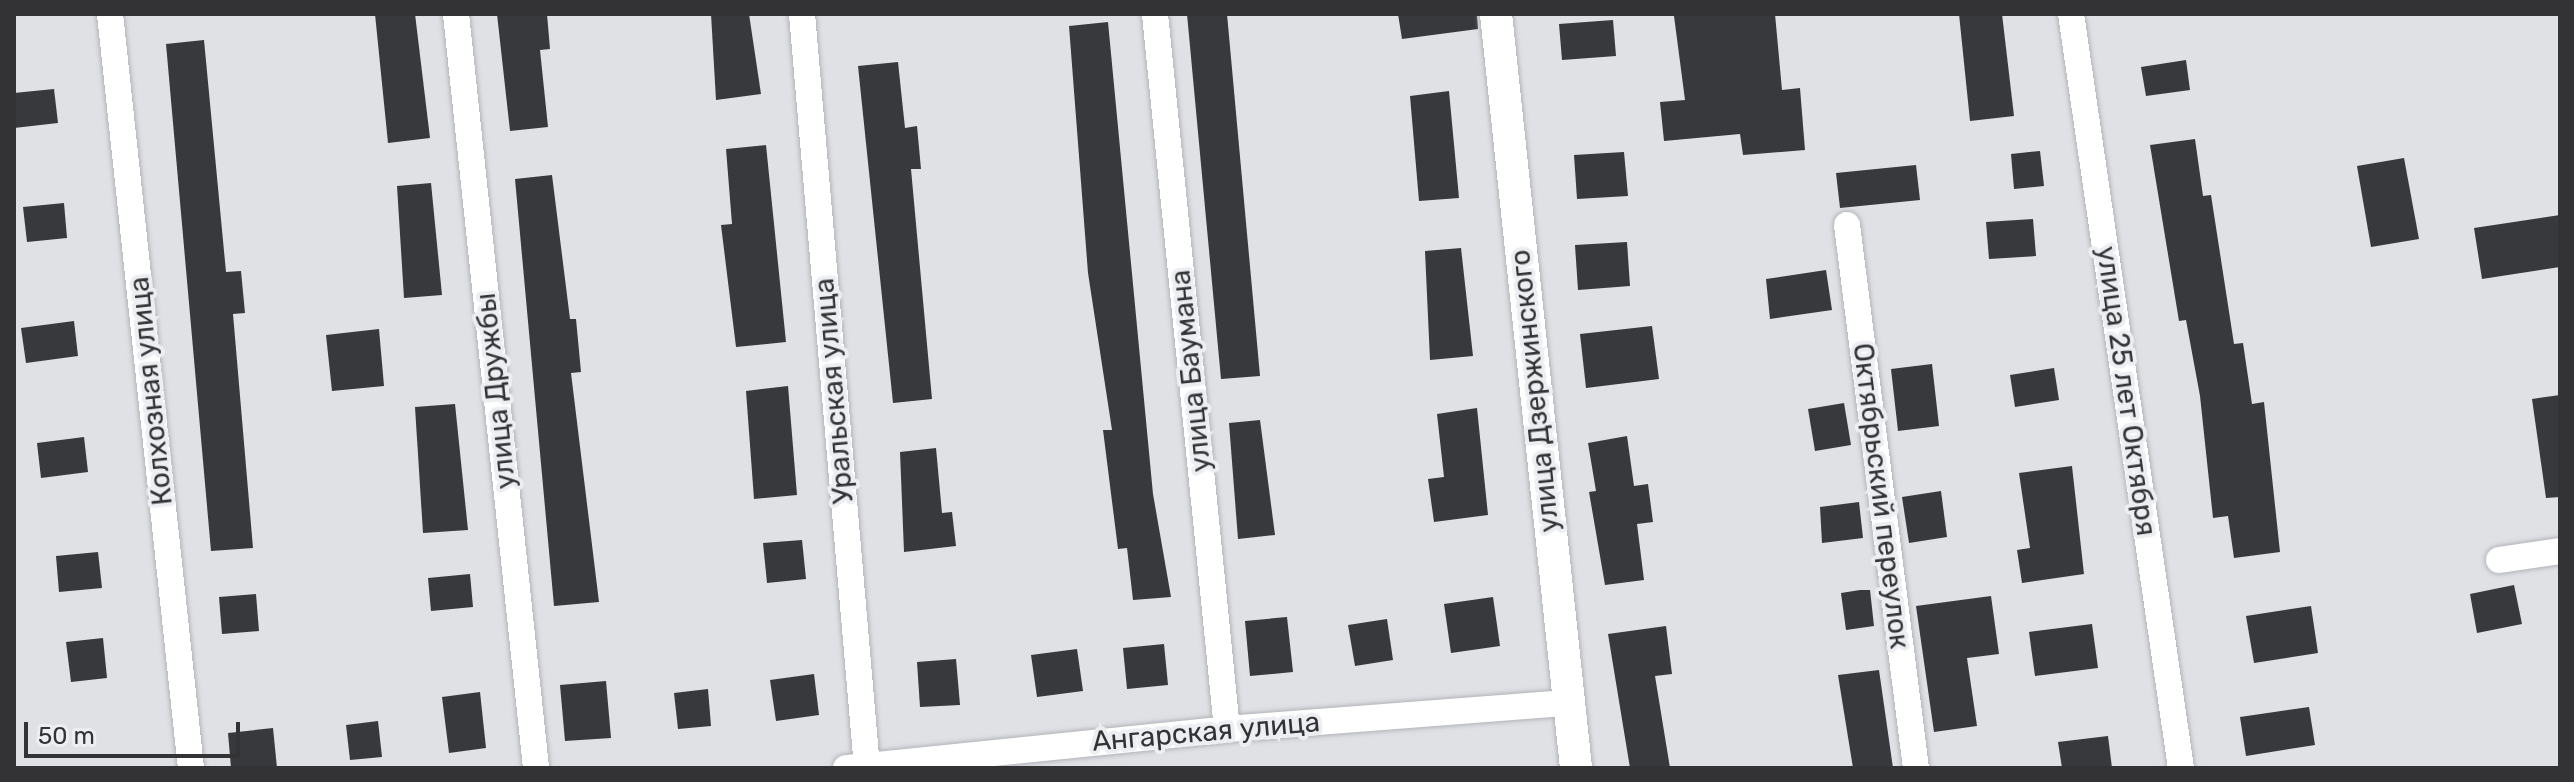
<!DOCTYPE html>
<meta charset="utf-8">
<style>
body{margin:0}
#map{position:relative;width:2574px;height:782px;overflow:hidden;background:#dfe1e5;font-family:Rubik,sans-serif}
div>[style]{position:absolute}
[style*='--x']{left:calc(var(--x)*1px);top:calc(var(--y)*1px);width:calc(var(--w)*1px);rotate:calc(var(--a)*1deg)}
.building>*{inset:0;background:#37393c}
.roads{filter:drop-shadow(0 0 2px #b2b4b8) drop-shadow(0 0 2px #b2b4b8)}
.minor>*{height:26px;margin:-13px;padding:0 13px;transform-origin:13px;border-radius:13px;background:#fff}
.tertiary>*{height:32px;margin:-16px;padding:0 16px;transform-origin:16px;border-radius:16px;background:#fff}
span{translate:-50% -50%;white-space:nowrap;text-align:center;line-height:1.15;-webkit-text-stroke:8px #eceef2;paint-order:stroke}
.street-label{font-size:28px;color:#333335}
.frame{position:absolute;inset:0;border:16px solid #333335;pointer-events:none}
.scale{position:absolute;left:24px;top:722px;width:216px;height:36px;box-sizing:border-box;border:4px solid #333335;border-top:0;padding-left:10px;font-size:24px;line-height:28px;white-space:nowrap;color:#333335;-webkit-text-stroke:6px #eceef2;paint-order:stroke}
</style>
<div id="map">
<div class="building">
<div style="clip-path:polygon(375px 14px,415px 14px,430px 138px,388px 143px)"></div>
<div style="clip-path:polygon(497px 14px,547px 14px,550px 49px,540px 50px,548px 127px,510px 131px)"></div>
<div style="clip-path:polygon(711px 14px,749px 14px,761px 94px,716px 100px)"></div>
<div style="clip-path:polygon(1187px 14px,1227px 14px,1260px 376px,1221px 379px)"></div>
<div style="clip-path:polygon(1398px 14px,1477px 14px,1478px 29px,1402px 39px)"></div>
<div style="clip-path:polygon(1687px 14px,1775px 14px,1782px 90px,1800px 88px,1805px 150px,1743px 155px,1740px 134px,1664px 141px,1660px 102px,1685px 100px,1674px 16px)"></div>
<div style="clip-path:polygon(1959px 14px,2002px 14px,2014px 116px,1970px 121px)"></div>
<div style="clip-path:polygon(1613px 20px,1616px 56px,1562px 60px,1559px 24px)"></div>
<div style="clip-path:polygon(1108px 22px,1153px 494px,1171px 597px,1133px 600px,1127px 548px,1118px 549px,1103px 430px,1112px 430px,1088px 273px,1069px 26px)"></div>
<div style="clip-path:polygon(204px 40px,226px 272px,241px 271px,245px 313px,233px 314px,253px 548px,211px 551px,166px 44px)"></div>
<div style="clip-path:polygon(2186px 60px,2190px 90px,2146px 96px,2141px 67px)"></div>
<div style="clip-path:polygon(898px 62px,905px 128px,917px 126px,921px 169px,911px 169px,932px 399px,893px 403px,858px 66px)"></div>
<div style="clip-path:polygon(54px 89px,58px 123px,14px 128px,14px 93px)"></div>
<div style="clip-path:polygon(1449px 91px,1459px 198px,1419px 201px,1410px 96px)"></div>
<div style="clip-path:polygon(2195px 139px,2203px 196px,2211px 195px,2234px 344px,2243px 343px,2252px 404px,2264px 402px,2280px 552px,2234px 558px,2228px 516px,2213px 518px,2200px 396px,2186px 320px,2179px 321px,2150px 145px)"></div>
<div style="clip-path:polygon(766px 145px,786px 342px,736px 347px,721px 225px,732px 224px,726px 149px)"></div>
<div style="clip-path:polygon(2040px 151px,2044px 186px,2014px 189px,2011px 154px)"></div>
<div style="clip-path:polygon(1624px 152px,1628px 196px,1577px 199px,1574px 155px)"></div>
<div style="clip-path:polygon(2404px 158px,2419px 239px,2371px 247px,2357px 166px)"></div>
<div style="clip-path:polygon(1916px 165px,1920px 200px,1840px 208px,1836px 173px)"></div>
<div style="clip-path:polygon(552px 175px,570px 319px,576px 319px,581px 372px,571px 373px,599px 602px,554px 606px,515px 179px)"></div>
<div style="clip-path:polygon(431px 183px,442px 295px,404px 298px,397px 186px)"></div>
<div style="clip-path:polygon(64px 203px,67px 238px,27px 242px,23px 207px)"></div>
<div style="clip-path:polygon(2560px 215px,2560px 267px,2482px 279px,2474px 228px)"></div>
<div style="clip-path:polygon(2033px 219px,2036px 256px,1989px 259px,1986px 222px)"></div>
<div style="clip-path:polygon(1627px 242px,1630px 286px,1578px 290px,1575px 245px)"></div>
<div style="clip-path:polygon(1461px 248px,1473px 356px,1430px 360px,1425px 251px)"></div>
<div style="clip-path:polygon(1826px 270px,1832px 310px,1770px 319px,1766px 279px)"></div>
<div style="clip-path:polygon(74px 321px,78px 356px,26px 363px,21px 328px)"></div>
<div style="clip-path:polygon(1652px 326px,1659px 379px,1586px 388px,1580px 334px)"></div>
<div style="clip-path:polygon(379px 329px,384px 386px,332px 391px,326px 335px)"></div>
<div style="clip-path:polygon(1932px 364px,1939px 426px,1898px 431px,1891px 369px)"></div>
<div style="clip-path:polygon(2054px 368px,2059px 400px,2015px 407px,2010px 375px)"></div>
<div style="clip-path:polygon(788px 386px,797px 495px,754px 499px,746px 391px)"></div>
<div style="clip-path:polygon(2560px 395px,2560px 497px,2546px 498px,2532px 399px)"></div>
<div style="clip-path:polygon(1844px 403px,1851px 445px,1815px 451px,1808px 409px)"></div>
<div style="clip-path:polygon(455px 404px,468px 530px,423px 533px,415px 407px)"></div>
<div style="clip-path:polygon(1477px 408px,1488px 515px,1434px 522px,1428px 479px,1444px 477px,1437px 414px)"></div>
<div style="clip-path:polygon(1260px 420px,1275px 535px,1238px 539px,1229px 423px)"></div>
<div style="clip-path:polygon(1627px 436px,1634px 486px,1648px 484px,1653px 522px,1637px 524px,1644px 580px,1605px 585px,1589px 492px,1596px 491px,1588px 443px)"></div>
<div style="clip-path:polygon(84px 437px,88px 472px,41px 478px,37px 443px)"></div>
<div style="clip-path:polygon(936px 448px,942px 513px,952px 512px,956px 546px,904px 552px,900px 452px)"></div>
<div style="clip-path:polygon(2072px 466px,2084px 574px,2022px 583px,2017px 550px,2030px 548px,2019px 473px)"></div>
<div style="clip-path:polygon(1941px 491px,1947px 537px,1909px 543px,1902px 497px)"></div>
<div style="clip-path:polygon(1859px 502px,1863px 538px,1822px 543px,1820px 507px)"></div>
<div style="clip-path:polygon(802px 540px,806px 579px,767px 583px,763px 543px)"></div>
<div style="clip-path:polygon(98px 552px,102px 588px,59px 592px,56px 556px)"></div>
<div style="clip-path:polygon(470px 574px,473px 607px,431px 611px,428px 578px)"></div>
<div style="clip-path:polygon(2514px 585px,2522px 624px,2477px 633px,2470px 594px)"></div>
<div style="clip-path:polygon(1860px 590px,1870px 590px,1874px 626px,1846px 630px,1841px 593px)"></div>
<div style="clip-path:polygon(256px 594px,259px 631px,222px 634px,219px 597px)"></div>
<div style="clip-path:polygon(1991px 596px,1999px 654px,1967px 658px,1977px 726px,1934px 732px,1916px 606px)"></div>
<div style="clip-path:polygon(1493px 597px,1500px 646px,1451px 653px,1444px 604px)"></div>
<div style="clip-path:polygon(2311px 606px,2318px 653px,2254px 663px,2246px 616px)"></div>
<div style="clip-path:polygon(1287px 617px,1293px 672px,1250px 676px,1245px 621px)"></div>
<div style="clip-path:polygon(1387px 619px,1393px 660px,1355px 666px,1348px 625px)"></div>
<div style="clip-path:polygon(2092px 624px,2098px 668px,2035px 676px,2029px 632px)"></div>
<div style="clip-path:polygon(1666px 626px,1672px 674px,1655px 676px,1670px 768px,1630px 768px,1608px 634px)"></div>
<div style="clip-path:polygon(103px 638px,107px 678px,71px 682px,66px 642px)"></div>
<div style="clip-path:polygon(1164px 644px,1168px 685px,1127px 689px,1123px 648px)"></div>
<div style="clip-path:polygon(1077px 649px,1083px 691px,1037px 697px,1031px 655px)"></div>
<div style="clip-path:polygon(956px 659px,960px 705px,920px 707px,917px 662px)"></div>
<div style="clip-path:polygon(1879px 670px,1893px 768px,1853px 768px,1838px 675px)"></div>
<div style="clip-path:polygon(814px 674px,819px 715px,776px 721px,770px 680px)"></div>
<div style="clip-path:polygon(606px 681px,611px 738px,565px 741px,560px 685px)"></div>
<div style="clip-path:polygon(708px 689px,711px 726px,678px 729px,674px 693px)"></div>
<div style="clip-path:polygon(480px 692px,486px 748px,449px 753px,442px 697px)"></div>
<div style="clip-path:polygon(2309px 707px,2315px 745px,2246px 756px,2240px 717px)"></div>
<div style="clip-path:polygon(378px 721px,382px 757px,350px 760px,346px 725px)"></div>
<div style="clip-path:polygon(273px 728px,277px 768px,231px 768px,228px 733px)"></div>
<div style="clip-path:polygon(2108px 736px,2112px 768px,2062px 768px,2058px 742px)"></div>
</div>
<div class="roads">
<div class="minor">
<div style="--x:110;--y:14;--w:758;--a:83.87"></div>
<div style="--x:456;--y:14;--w:758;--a:83.94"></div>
<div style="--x:802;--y:14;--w:757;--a:85.07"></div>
<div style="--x:1155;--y:14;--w:719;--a:84.25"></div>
<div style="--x:2071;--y:14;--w:762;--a:81.7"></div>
<div style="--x:1847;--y:225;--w:547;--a:82.76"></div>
<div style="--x:2499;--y:560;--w:62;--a:-8.4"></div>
<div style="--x:846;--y:768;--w:383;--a:-5.8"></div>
<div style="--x:1227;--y:729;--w:341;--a:-4.4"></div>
</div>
<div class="tertiary">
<div style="--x:1496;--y:14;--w:758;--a:83.94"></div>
</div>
</div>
<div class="street-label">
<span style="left:1191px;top:371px;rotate:-96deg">улица Баумана</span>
<span style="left:151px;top:391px;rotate:-96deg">Колхозная улица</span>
<span style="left:496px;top:391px;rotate:-96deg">улица Дружбы</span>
<span style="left:834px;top:391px;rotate:-95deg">Уральская улица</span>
<span style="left:1535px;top:391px;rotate:-96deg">улица Дзержинского</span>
<span style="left:2126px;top:391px;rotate:82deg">улица 25 лет Октября</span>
<span style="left:1881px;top:496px;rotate:83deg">Октябрьский переулок</span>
<span style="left:1206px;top:732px;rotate:-5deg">Ангарская улица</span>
</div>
<div class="frame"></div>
<div class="scale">50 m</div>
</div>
